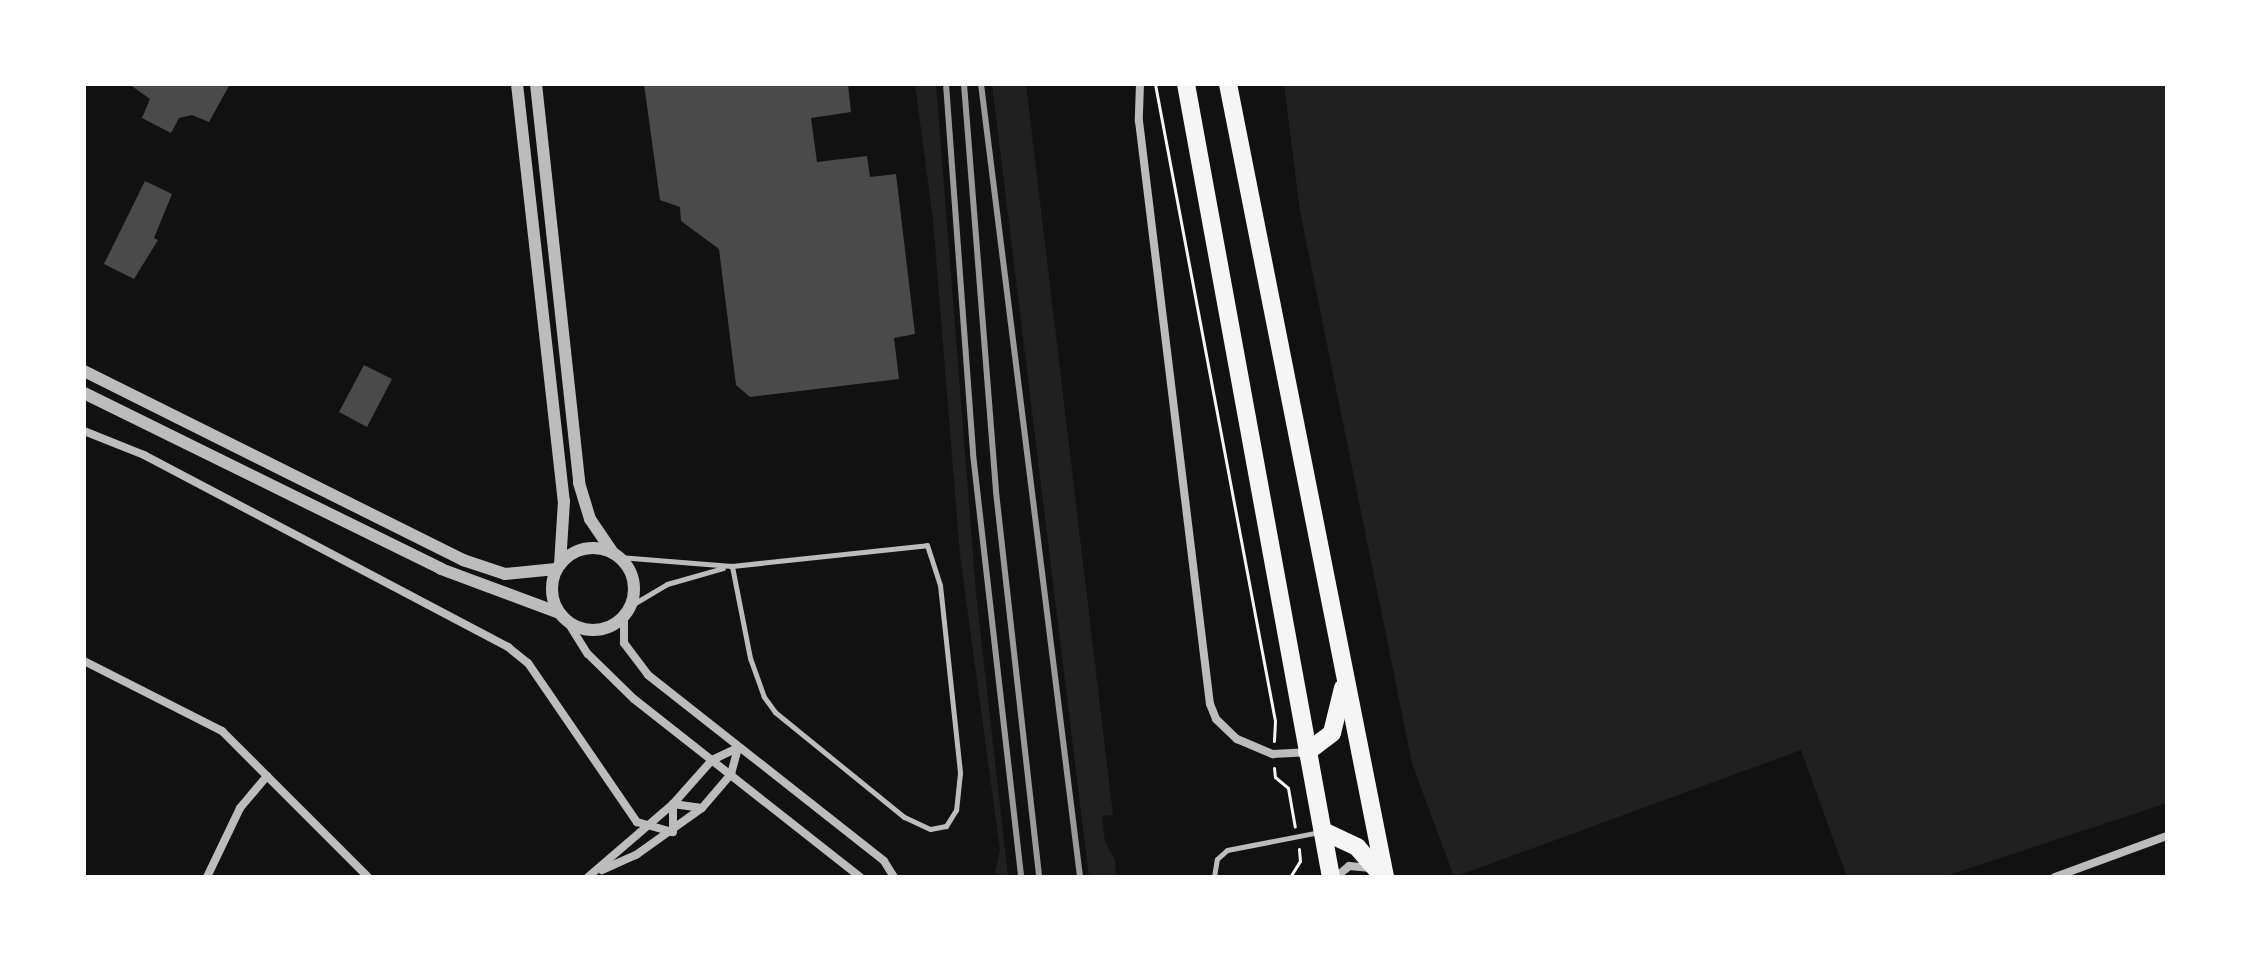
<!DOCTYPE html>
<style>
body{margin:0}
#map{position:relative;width:2251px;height:961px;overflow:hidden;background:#111;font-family:"Noto Serif",serif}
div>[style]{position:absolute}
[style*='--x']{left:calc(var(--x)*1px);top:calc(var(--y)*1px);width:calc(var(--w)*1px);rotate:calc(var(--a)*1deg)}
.green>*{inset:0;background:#202020}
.building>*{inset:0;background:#4a4a4a}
.path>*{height:3px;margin:-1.5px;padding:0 1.5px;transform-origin:1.5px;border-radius:1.5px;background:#f5f5f5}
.service>*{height:5px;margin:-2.5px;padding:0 2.5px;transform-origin:2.5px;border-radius:2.5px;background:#bcbcbc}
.minor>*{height:8px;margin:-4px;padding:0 4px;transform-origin:4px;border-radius:4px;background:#bcbcbc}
.tertiary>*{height:12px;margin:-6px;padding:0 6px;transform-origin:6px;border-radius:6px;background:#bcbcbc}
.tertiary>.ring{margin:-6px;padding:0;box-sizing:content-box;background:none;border:12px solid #bcbcbc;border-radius:50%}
.trunk>*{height:18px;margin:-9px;padding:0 9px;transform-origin:9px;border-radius:9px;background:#f5f5f5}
.rail>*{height:6px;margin:-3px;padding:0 3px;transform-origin:3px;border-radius:3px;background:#9a9a9a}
span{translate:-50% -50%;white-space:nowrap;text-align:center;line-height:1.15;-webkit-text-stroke:8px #fff;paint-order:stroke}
.frame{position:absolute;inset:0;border:86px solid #fff;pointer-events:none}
</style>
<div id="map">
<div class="green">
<div style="clip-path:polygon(915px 84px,936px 84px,976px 593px,1008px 877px,995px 873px,1000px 850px,960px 555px,933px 220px)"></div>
<div style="clip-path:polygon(992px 84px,1026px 84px,1113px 815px,1102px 816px,1105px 842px,1115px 860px,1116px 877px,1089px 877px)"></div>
<div style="clip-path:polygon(1284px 84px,2167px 84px,2167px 803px,1943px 877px,1847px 877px,1801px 750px,1454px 877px,1412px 763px,1300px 211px)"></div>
</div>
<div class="building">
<div style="clip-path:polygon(129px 84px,230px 84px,209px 122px,192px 115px,179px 118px,171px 133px,142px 118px,150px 99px)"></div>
<div style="clip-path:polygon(644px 84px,848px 84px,851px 112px,811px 118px,817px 162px,867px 156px,870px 177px,896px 174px,915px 334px,894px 338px,899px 379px,750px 397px,736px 385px,719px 249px,681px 221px,680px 207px,660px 200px)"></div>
<div style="clip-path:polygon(145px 181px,172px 194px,154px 238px,158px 240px,134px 279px,104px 264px)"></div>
<div style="clip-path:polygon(364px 365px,392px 379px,367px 427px,339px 412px)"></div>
</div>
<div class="path">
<div style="--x:1155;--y:84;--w:648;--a:79.33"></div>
<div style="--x:1275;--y:721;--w:20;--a:93"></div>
<div style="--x:1274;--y:768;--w:9;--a:84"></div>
<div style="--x:1275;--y:777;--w:17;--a:40"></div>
<div style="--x:1288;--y:788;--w:39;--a:80"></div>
<div style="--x:1290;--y:877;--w:19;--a:-58"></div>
<div style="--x:1300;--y:861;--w:12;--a:-95"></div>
</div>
<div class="service">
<div style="--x:619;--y:557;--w:113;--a:4.6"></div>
<div style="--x:732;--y:566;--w:196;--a:-6.1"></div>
<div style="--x:927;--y:545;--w:42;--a:72"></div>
<div style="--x:940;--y:585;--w:189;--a:83.9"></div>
<div style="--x:960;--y:773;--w:37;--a:96"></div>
<div style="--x:956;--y:810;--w:19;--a:122"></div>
<div style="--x:946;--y:826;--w:16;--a:169"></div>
<div style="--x:930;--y:829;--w:29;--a:-155"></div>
<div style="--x:904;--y:817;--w:166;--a:-140.9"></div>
<div style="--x:775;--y:712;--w:19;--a:-126"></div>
<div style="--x:764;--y:697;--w:41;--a:-109.7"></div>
<div style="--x:750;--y:658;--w:94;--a:-101.1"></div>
<div style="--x:630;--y:606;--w:43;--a:-30.7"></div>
<div style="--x:667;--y:584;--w:58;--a:-15.9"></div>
<div style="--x:1214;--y:877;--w:18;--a:-81"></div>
<div style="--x:1217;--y:859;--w:13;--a:-42"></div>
<div style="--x:1227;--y:850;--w:95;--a:-11"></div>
</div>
<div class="minor">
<div style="--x:1140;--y:84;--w:37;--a:92"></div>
<div style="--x:1139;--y:121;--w:587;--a:83.06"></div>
<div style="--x:1210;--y:704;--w:16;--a:68"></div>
<div style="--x:1216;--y:719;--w:29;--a:44"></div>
<div style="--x:1237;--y:739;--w:39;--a:23"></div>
<div style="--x:1273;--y:754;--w:33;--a:-3"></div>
<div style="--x:84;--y:431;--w:65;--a:21.8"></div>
<div style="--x:144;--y:455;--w:412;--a:27.8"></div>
<div style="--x:508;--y:647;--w:26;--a:39"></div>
<div style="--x:528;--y:663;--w:193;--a:55.6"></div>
<div style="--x:637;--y:822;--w:37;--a:16"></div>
<div style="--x:624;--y:615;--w:28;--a:90"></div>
<div style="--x:624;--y:643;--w:40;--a:53"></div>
<div style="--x:648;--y:675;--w:300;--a:38.2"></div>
<div style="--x:884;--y:861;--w:19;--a:58"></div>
<div style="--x:567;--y:621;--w:39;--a:58"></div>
<div style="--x:588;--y:654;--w:64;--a:44.4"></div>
<div style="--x:634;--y:699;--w:288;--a:38.2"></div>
<div style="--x:84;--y:661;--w:155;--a:26.9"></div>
<div style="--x:222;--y:731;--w:206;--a:45"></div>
<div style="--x:673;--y:804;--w:29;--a:8"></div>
<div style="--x:673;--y:804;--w:28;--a:90"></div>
<div style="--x:602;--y:870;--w:37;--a:-24"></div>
<div style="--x:636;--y:855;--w:81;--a:-35.5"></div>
<div style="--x:702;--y:808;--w:45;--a:-49.5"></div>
<div style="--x:731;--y:774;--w:27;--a:-75"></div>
<div style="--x:207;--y:877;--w:76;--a:-64.4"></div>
<div style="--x:240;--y:808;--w:42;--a:-49.8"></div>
<div style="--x:588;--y:877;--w:112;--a:-40.7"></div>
<div style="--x:673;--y:804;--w:59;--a:-48.4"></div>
<div style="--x:712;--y:760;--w:29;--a:-25"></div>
<div style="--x:1336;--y:877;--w:17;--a:-40"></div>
<div style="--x:1349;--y:866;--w:22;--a:5"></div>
<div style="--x:2055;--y:877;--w:119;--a:-20.1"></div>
</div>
<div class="tertiary">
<div style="--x:517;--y:84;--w:420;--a:83.6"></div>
<div style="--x:564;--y:501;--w:63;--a:93.6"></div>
<div style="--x:536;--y:84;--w:401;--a:83.8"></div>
<div style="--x:579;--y:483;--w:38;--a:73"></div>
<div style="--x:590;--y:519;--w:41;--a:55.9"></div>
<div style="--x:84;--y:371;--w:424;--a:26.5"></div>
<div style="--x:463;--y:560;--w:44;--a:18.4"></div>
<div style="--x:505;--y:574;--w:51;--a:-5.6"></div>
<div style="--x:84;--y:393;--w:398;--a:26.2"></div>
<div style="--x:441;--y:569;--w:126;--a:20.4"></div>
<div class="ring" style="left:552px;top:548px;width:70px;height:70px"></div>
</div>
<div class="trunk">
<div style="--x:1186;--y:84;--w:806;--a:79.64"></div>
<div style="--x:1228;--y:84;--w:808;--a:78.8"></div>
<div style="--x:1307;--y:752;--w:31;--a:-37"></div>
<div style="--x:1332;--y:733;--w:46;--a:-76.3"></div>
<div style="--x:1323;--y:831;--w:38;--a:25"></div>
<div style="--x:1357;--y:847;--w:40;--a:49"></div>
</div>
<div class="rail">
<div style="--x:946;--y:84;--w:371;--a:85.8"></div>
<div style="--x:973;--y:454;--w:426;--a:83.5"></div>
<div style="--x:964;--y:84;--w:409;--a:85.5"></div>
<div style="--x:996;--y:492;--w:387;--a:83.6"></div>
<div style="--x:981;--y:84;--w:799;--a:82.88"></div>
</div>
<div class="frame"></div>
</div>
